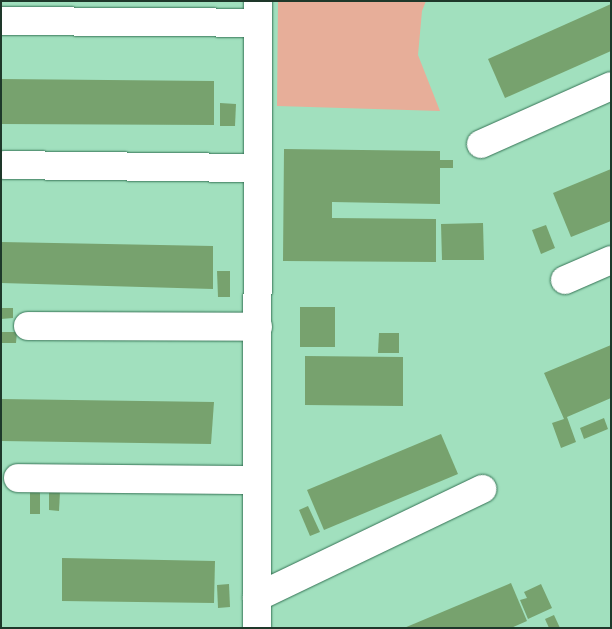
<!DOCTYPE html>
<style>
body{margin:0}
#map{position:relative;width:612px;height:629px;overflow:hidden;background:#a1e0be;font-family:"Noto Serif",serif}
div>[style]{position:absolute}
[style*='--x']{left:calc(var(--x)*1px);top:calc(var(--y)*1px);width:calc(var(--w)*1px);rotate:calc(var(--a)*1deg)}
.green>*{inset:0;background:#e7ae99}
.building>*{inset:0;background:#77a26e}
.roads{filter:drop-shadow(0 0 1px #347254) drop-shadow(0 0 1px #347254)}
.minor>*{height:28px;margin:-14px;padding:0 14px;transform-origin:14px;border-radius:14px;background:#fff}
span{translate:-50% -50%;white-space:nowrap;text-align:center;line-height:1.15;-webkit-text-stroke:4px #daf9e7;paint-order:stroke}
.frame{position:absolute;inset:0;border:2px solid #1e382a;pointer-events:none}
</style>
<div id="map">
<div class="green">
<div style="clip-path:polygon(278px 1px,426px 1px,422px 11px,418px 55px,440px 111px,277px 106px)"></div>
</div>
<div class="building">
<div style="clip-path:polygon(611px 4px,611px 51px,505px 98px,488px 59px)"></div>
<div style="clip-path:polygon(1px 79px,214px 81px,214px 125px,1px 124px)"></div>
<div style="clip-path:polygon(220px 103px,236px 104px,235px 126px,220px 126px)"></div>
<div style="clip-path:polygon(284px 149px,440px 151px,440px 160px,453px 160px,453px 168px,440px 168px,440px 204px,332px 202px,332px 218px,436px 219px,436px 262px,283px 261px)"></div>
<div style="clip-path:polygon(611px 169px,611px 221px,571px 237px,553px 193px)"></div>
<div style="clip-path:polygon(483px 223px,484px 260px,442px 260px,441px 224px)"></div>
<div style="clip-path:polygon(546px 225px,555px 248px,541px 254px,532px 230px)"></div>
<div style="clip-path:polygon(1px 242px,213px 246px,213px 289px,1px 283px)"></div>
<div style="clip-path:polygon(217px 271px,230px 271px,230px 297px,218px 297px)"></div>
<div style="clip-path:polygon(300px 307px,335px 307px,335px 347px,300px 347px)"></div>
<div style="clip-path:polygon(1px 308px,13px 308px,13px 318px,1px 319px)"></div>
<div style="clip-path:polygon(1px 332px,17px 332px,16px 343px,1px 343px)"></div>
<div style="clip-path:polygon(379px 333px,399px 333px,399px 353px,378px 353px)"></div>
<div style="clip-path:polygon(611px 345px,611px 398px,567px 417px,576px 442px,561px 448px,552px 423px,564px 419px,544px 373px)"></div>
<div style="clip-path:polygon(305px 356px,403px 357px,403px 406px,305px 405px)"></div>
<div style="clip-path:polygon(1px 399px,214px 402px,211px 444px,1px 441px)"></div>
<div style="clip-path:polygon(604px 418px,608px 429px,584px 439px,580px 428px)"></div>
<div style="clip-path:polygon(441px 434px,458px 474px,324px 530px,307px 490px)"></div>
<div style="clip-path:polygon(40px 490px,40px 514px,30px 514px,30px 491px)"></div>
<div style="clip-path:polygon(49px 492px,60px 492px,59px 511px,49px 510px)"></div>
<div style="clip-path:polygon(308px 506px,320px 532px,310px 536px,299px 510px)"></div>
<div style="clip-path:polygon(62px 558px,215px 561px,214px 603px,62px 601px)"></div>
<div style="clip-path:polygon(511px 583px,527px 621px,511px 628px,404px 628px)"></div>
<div style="clip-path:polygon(229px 584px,230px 607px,218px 608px,217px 585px)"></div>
<div style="clip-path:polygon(541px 584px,552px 608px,528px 619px,520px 600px,527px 598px,524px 592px)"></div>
<div style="clip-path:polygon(554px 615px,560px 628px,549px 628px,545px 619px)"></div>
</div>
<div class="roads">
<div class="minor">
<div style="--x:1;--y:21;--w:257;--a:0.4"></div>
<div style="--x:481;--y:144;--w:142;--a:-24"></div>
<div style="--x:4;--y:165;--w:254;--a:0.7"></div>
<div style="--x:565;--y:280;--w:50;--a:-23.5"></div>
<div style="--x:28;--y:326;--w:230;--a:0.2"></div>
<div style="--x:18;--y:478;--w:239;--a:0.5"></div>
<div style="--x:257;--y:597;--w:250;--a:-25.6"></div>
<div style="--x:257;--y:628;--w:627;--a:-89.91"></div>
</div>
</div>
<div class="frame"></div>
</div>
